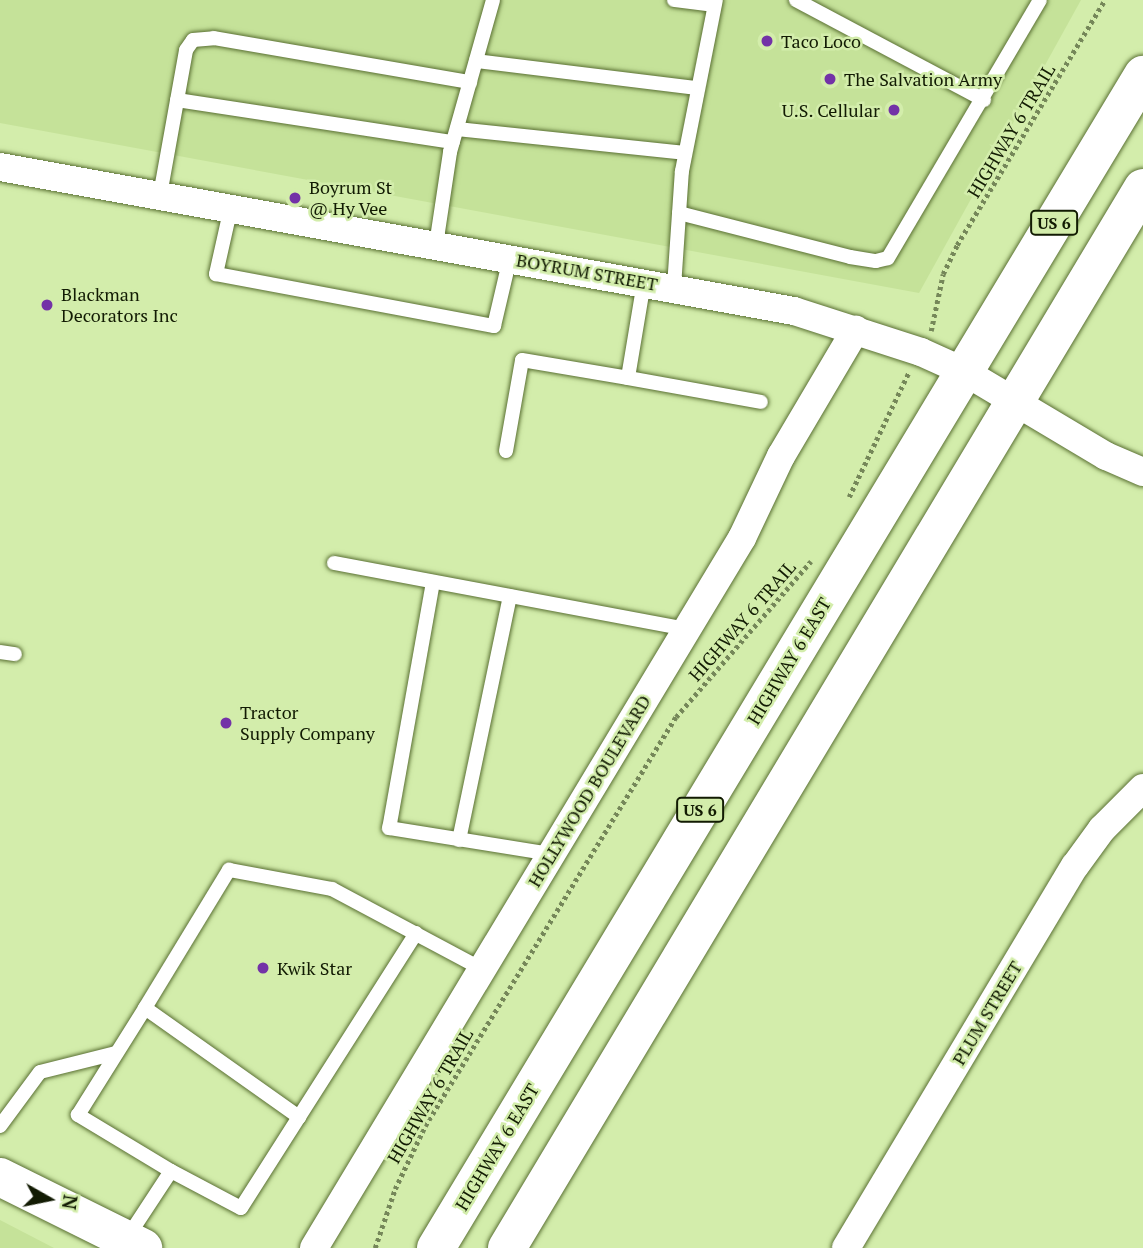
<!DOCTYPE html>
<style>
body{margin:0}
#map{position:relative;width:1143px;height:1248px;overflow:hidden;background:#d3edab;font-family:"PT Serif",serif}
div>[style]{position:absolute}
[style*='--x']{left:calc(var(--x)*1px);top:calc(var(--y)*1px);width:calc(var(--w)*1px);rotate:calc(var(--a)*1deg)}
.built>*{inset:0;background:#c5e299}
.path>*{height:4.5px;margin-top:-2.25px;transform-origin:0;background:repeating-linear-gradient(90deg,#758759 0 3.5px,transparent 0 7px)}
.roads{filter:drop-shadow(0 0 2px #5a7033) drop-shadow(0 0 2px #5a7033)}
.lane>*{height:14px;margin:-7px;padding:0 7px;transform-origin:7px;border-radius:7px;background:#fff}
.street>*{height:28px;margin:-14px;padding:0 14px;transform-origin:14px;border-radius:14px;background:#fff}
.secondary>*{height:38px;margin:-19px;padding:0 19px;transform-origin:19px;border-radius:19px;background:#fff}
.primary>*{height:38px;margin:-19px;padding:0 19px;transform-origin:19px;border-radius:19px;background:#fff}
.dots>*{width:19px;height:19px;translate:-50% -50%;box-sizing:border-box;border:4px solid #d3edab;border-radius:50%}
span{translate:-50% -50%;white-space:nowrap;text-align:center;line-height:1.15;-webkit-text-stroke:5px #d3edab;paint-order:stroke}
.shield-label span{padding:2px 5px;background:#d3edab;border:2px solid;border-radius:5px;-webkit-text-stroke-width:0}
.shield-label{font-size:16px;color:#121b03;font-weight:700}
.poi-label{font-size:18px;color:#121b03}
.left{translate:0 -50%;text-align:left}
.right{translate:-100% -50%;text-align:right}
.street-label{font-size:18px;color:#121b03}
.north{position:absolute;left:14px;top:1164px;width:70px;height:70px;-webkit-text-stroke:5px #d3edab;paint-order:stroke;rotate:99deg;font-size:19px;font-weight:700;line-height:28px;text-align:center;color:#121b03}
.north::after{content:'';display:block;margin:auto;width:24px;height:32px;background:#121b03;clip-path:polygon(50% 0,100% 100%,50% 72%,0 100%)}
</style>
<div id="map">
<div class="built">
<div style="clip-path:polygon(0 0,1081px 0,919px 293px,0 123px)"></div>
<div style="clip-path:polygon(0 1220px,54px 1248px,0 1248px)"></div>
</div>
<div class="path">
<div style="--x:931;--y:331;--w:58;--a:-78.1"></div>
<div style="--x:943;--y:274;--w:32;--a:-64"></div>
<div style="--x:957;--y:245;--w:286;--a:-58.9"></div>
<div style="--x:849;--y:497;--w:139;--a:-64.4"></div>
<div style="--x:375;--y:1248;--w:62;--a:-71.3"></div>
<div style="--x:395;--y:1189;--w:70;--a:-64.5"></div>
<div style="--x:425;--y:1126;--w:480;--a:-58.5"></div>
<div style="--x:676;--y:717;--w:206;--a:-49.1"></div>
</div>
<div class="roads">
<div class="lane">
<div style="--x:674;--y:0;--w:40;--a:7.1"></div>
<div style="--x:796;--y:0;--w:213;--a:28"></div>
<div style="--x:476;--y:61;--w:222;--a:7"></div>
<div style="--x:177;--y:100;--w:279;--a:8.7"></div>
<div style="--x:457;--y:129;--w:229;--a:6"></div>
<div style="--x:160;--y:195;--w:147;--a:-79.8"></div>
<div style="--x:186;--y:50;--w:12;--a:-55"></div>
<div style="--x:193;--y:40;--w:21;--a:-5"></div>
<div style="--x:214;--y:38;--w:260;--a:9.8"></div>
<div style="--x:231;--y:207;--w:69;--a:102.6"></div>
<div style="--x:216;--y:274;--w:283;--a:10.6"></div>
<div style="--x:494;--y:326;--w:70;--a:-76.8"></div>
<div style="--x:679;--y:213;--w:177;--a:14.4"></div>
<div style="--x:850;--y:257;--w:26;--a:9"></div>
<div style="--x:876;--y:261;--w:12;--a:-14"></div>
<div style="--x:888;--y:258;--w:299;--a:-59.5"></div>
<div style="--x:436;--y:245;--w:94;--a:-81.4"></div>
<div style="--x:450;--y:152;--w:158;--a:-74.2"></div>
<div style="--x:644;--y:282;--w:97;--a:99.5"></div>
<div style="--x:628;--y:378;--w:135;--a:10.2"></div>
<div style="--x:674;--y:287;--w:116;--a:-86.1"></div>
<div style="--x:682;--y:171;--w:174;--a:-78.8"></div>
<div style="--x:506;--y:451;--w:92;--a:-80"></div>
<div style="--x:522;--y:360;--w:108;--a:9.6"></div>
<div style="--x:334;--y:563;--w:359;--a:10.6"></div>
<div style="--x:433;--y:582;--w:250;--a:100.1"></div>
<div style="--x:389;--y:828;--w:164;--a:9.1"></div>
<div style="--x:0;--y:652;--w:15;--a:8"></div>
<div style="--x:459;--y:840;--w:249;--a:-78.2"></div>
<div style="--x:145;--y:1008;--w:162;--a:-58.7"></div>
<div style="--x:229;--y:870;--w:105;--a:10.5"></div>
<div style="--x:332;--y:889;--w:170;--a:28.1"></div>
<div style="--x:0;--y:1126;--w:67;--a:-53.5"></div>
<div style="--x:40;--y:1072;--w:78;--a:-14"></div>
<div style="--x:171;--y:1171;--w:109;--a:-148.9"></div>
<div style="--x:78;--y:1115;--w:126;--a:-57.9"></div>
<div style="--x:145;--y:1008;--w:189;--a:35.3"></div>
<div style="--x:127;--y:1238;--w:80;--a:-56.7"></div>
<div style="--x:171;--y:1171;--w:79;--a:27.9"></div>
<div style="--x:241;--y:1208;--w:326;--a:-57.5"></div>
</div>
<div class="street">
<div style="--x:0;--y:167;--w:807;--a:10.28"></div>
<div style="--x:794;--y:311;--w:133;--a:17.9"></div>
<div style="--x:921;--y:352;--w:48;--a:24.4"></div>
<div style="--x:965;--y:372;--w:164;--a:30.8"></div>
<div style="--x:1106;--y:456;--w:40;--a:23.4"></div>
<div style="--x:314;--y:1248;--w:829;--a:-58.92"></div>
<div style="--x:742;--y:538;--w:91;--a:-64.6"></div>
<div style="--x:781;--y:456;--w:147;--a:-59.4"></div>
<div style="--x:846;--y:1248;--w:445;--a:-59.1"></div>
<div style="--x:1075;--y:866;--w:46;--a:-53.9"></div>
<div style="--x:1102;--y:829;--w:58;--a:-45"></div>
</div>
<div class="secondary">
<div style="--x:0;--y:1177;--w:160;--a:26.4"></div>
</div>
<div class="primary">
<div style="--x:436;--y:1248;--w:1370;--a:-58.92"></div>
<div style="--x:507;--y:1248;--w:1236;--a:-59.04"></div>
</div>
</div>
<div class="dots">
<div style="left:767px;top:41px;background:#7332a7"></div>
<div style="left:830px;top:79px;background:#7332a7"></div>
<div style="left:894px;top:110px;background:#7332a7"></div>
<div style="left:295px;top:198px;background:#7332a7"></div>
<div style="left:47px;top:305px;background:#7332a7"></div>
<div style="left:226px;top:723px;background:#7332a7"></div>
<div style="left:263px;top:968px;background:#7332a7"></div>
</div>
<div class="shield-label">
<span style="left:1054px;top:223px">US 6</span>
<span style="left:700px;top:810px">US 6</span>
</div>
<div class="poi-label">
<span class="left" style="left:781px;top:41px">Taco Loco</span>
<span class="left" style="left:844px;top:79px">The Salvation Army</span>
<span class="right" style="left:880px;top:110px">U.S. Cellular</span>
<span class="left" style="left:309px;top:198px">Boyrum St<br>@ Hy Vee</span>
<span class="left" style="left:61px;top:305px">Blackman<br>Decorators Inc</span>
<span class="left" style="left:240px;top:723px">Tractor<br>Supply Company</span>
<span class="left" style="left:277px;top:968px">Kwik Star</span>
</div>
<div class="street-label">
<span style="left:1011px;top:131px;rotate:-59deg">HIGHWAY 6 TRAIL</span>
<span style="left:587px;top:272px;rotate:10deg">BOYRUM STREET</span>
<span style="left:742px;top:621px;rotate:-49deg">HIGHWAY 6 TRAIL</span>
<span style="left:789px;top:661px;rotate:-59deg">HIGHWAY 6 EAST</span>
<span style="left:589px;top:791px;rotate:-59deg">HOLLYWOOD BOULEVARD</span>
<span style="left:987px;top:1013px;rotate:-59deg">PLUM STREET</span>
<span style="left:430px;top:1096px;rotate:-60deg">HIGHWAY 6 TRAIL</span>
<span style="left:497px;top:1147px;rotate:-59deg">HIGHWAY 6 EAST</span>
</div>
<div class="north">N</div>
</div>
